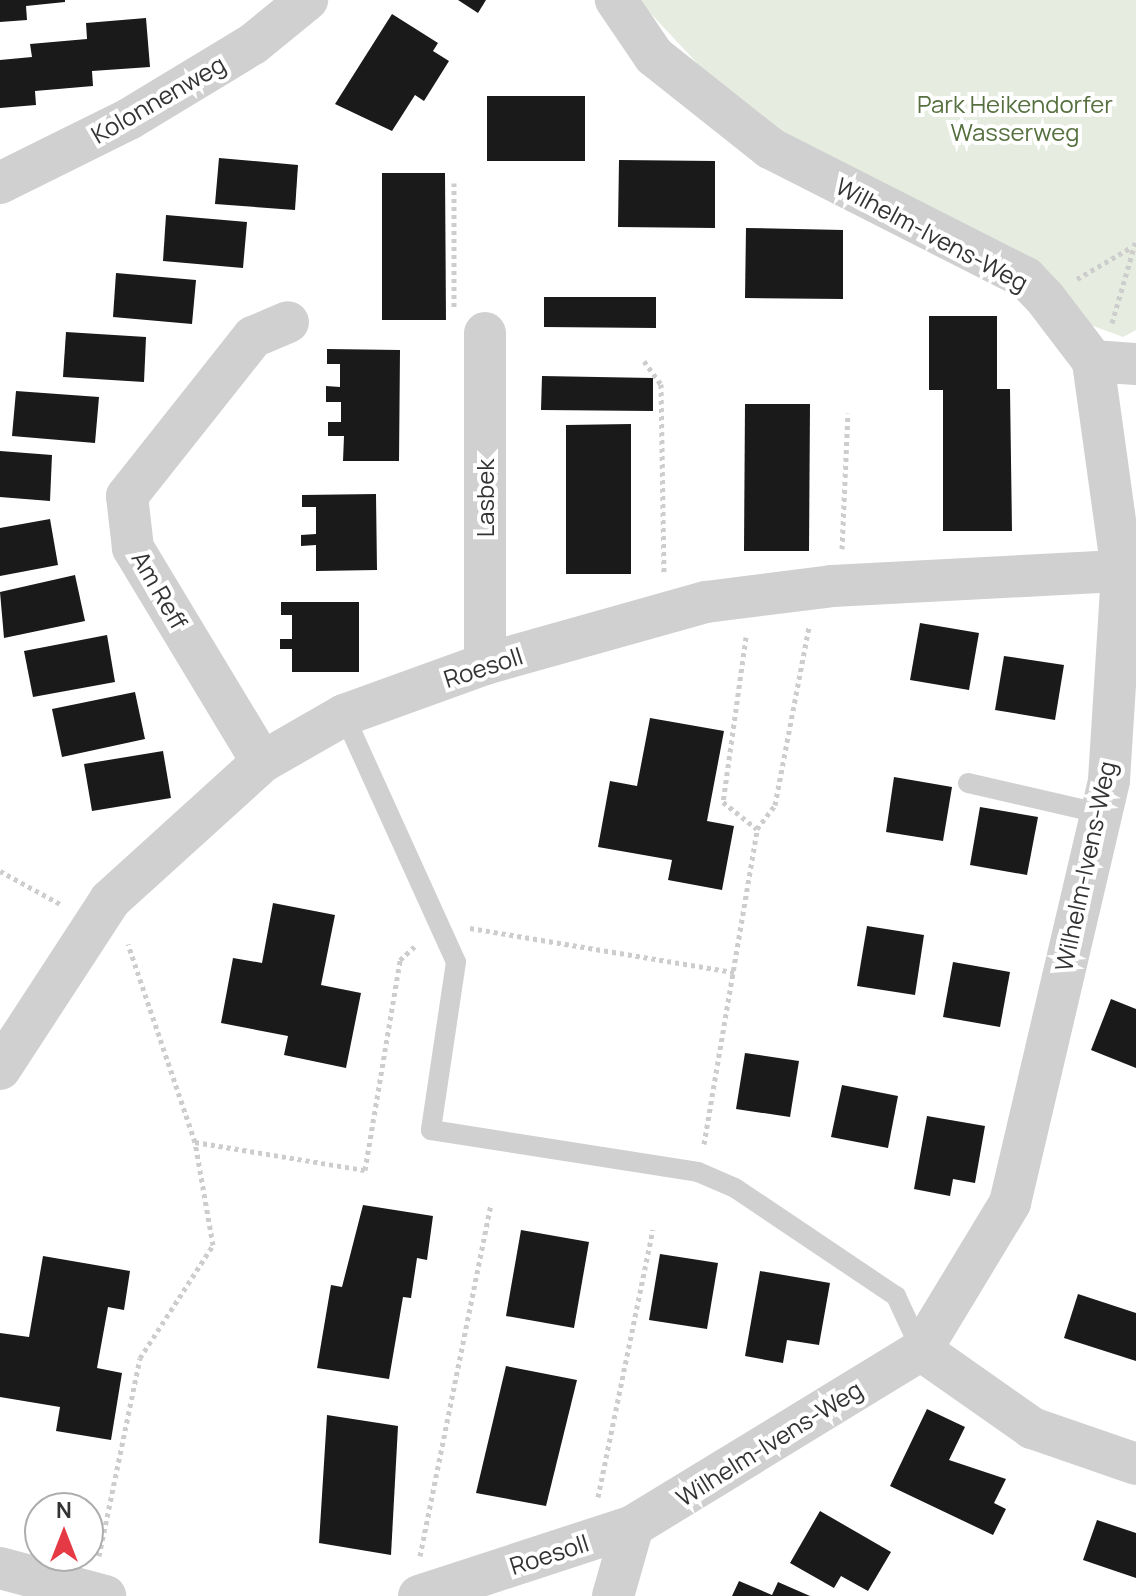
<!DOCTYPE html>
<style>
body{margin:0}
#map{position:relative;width:1136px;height:1596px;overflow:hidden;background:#fff;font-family:Manrope,sans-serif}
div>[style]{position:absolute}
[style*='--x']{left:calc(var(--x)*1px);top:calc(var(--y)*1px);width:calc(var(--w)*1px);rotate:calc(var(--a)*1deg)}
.green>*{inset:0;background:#e6ecdf}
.building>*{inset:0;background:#1a1a1a}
.path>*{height:5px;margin-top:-2.5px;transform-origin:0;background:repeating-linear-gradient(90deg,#cdcdcd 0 4px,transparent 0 8px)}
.lane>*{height:20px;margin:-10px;padding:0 10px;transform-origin:10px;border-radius:10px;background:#d0d0d0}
.street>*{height:42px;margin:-21px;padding:0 21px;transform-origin:21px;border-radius:21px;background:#d0d0d0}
span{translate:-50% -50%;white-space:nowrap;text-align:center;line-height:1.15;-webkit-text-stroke:8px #fff;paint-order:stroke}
.street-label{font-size:24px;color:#333}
.park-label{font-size:24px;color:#56703f}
.north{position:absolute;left:24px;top:1492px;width:80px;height:80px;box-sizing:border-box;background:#fff;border:2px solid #adadad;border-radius:50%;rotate:0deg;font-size:22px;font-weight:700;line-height:32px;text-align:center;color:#333}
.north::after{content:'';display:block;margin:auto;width:28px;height:36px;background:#e63946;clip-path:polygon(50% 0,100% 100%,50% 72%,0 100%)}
</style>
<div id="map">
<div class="green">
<div style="clip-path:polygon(638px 0,1136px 0,1136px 330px,1123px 337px,1088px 324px,817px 158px,711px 78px)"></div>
</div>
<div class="building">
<div style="clip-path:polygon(0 0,65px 0,65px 2px,26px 6px,27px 20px,0 22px)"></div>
<div style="clip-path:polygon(458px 0,486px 0,478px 13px)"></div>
<div style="clip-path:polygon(392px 14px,438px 43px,433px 51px,449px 61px,424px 101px,415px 95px,392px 131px,335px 104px)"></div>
<div style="clip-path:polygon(146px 18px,150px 67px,92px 71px,93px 86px,35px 91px,36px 105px,0 108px,0 60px,32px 57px,30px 44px,87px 39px,86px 23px)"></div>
<div style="clip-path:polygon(487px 96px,585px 96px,585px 161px,487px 161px)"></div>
<div style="clip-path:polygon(219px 158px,298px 165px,295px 210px,215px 204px)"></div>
<div style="clip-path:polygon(619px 160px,715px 161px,715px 228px,618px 227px)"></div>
<div style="clip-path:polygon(382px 173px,445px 173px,446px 320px,382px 320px)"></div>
<div style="clip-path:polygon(166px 215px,247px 222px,243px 268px,163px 261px)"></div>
<div style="clip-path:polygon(746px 228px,843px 230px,843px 299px,745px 298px)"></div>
<div style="clip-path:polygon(116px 273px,196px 280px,192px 324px,113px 317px)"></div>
<div style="clip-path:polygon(544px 297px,656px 297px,656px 328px,544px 327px)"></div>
<div style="clip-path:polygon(929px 316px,997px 316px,997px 389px,1010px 389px,1012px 531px,943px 531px,943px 390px,929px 390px)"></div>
<div style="clip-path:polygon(66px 332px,146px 337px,144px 382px,63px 377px)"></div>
<div style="clip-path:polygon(327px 349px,400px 350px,399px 461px,343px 461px,344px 436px,328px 436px,328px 422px,341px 422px,341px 402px,326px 402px,326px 386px,340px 387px,340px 364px,327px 364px)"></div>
<div style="clip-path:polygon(542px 376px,653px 378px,653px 411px,541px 410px)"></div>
<div style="clip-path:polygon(16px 391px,99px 397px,95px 443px,12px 436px)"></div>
<div style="clip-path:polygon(745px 404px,810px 404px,809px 551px,744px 551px)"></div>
<div style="clip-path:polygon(631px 424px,631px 574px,566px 574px,566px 425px)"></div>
<div style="clip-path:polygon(0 451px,52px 455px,50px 501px,0 497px)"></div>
<div style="clip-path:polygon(376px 494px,377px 570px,316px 571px,316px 545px,301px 546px,301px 535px,316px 534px,316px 507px,302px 507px,302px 495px)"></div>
<div style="clip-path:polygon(50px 519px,58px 565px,0 576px,0 528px)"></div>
<div style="clip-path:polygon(75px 575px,85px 621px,4px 638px,0 592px)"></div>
<div style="clip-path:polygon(281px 602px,359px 602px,359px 672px,292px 672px,292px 649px,280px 649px,280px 639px,292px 639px,292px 615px,281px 615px)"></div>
<div style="clip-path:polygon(920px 623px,979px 633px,969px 690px,910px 680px)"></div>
<div style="clip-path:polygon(107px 635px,115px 682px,33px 697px,24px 651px)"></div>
<div style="clip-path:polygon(1004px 656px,1064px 665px,1055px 720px,995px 710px)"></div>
<div style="clip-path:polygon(135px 692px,145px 739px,62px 757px,52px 709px)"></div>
<div style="clip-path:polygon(650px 718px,724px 731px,707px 821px,734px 826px,722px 890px,668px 880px,672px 860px,598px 847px,610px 781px,637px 786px)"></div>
<div style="clip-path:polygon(163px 751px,171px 798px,92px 811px,84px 764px)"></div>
<div style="clip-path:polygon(894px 777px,952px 787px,943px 841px,886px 832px)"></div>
<div style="clip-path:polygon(980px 807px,1038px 817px,1027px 875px,970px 865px)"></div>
<div style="clip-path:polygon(273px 903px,335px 915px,321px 985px,361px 993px,346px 1068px,284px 1055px,288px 1036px,221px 1023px,233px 958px,262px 963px)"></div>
<div style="clip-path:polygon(867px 926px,924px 935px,915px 995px,857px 986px)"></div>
<div style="clip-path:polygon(953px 962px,1010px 972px,1000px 1027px,943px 1017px)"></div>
<div style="clip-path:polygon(1111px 999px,1136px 1009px,1136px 1068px,1091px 1050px)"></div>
<div style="clip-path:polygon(745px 1053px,799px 1061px,790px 1117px,736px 1109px)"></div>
<div style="clip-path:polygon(842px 1085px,898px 1096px,888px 1148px,831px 1137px)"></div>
<div style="clip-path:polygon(927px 1116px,985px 1126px,975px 1183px,953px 1179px,950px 1196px,914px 1189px)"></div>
<div style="clip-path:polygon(363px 1205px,433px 1216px,427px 1260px,417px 1258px,411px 1298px,403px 1297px,389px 1379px,317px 1368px,331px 1285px,342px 1287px)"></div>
<div style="clip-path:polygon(521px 1230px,589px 1242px,574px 1328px,506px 1316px)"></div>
<div style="clip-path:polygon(660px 1254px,718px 1263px,707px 1329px,649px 1320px)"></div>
<div style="clip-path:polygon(43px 1256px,130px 1271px,124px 1310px,108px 1307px,97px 1368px,122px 1373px,111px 1440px,56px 1431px,60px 1407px,0 1397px,0 1333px,29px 1337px)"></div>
<div style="clip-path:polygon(760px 1271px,830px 1283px,819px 1345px,787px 1340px,783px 1363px,745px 1356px)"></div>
<div style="clip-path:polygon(1078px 1294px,1136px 1313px,1136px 1361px,1064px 1338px)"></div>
<div style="clip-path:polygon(506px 1366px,577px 1380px,546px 1506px,476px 1493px)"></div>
<div style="clip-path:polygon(927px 1409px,965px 1427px,949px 1460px,1006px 1479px,994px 1503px,1006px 1509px,993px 1535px,890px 1486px)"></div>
<div style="clip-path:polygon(327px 1415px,398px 1426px,391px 1555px,319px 1543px)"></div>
<div style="clip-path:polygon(820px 1511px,891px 1552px,868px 1591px,841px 1576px,834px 1588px,790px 1563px)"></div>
<div style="clip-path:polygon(1097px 1520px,1136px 1533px,1136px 1578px,1083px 1560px)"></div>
<div style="clip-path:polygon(739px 1581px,772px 1595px,778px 1582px,810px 1596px,732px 1596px)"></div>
</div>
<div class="path">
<div style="--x:454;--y:183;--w:125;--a:90"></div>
<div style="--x:1077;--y:279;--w:61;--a:-30.3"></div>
<div style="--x:1112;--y:323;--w:86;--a:-73.9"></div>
<div style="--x:644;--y:361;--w:29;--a:54"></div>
<div style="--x:661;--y:384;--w:191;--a:89.1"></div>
<div style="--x:842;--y:549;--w:136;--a:-87.5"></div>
<div style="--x:746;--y:637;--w:167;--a:97.9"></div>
<div style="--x:723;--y:802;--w:43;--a:38.5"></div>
<div style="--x:0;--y:871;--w:71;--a:28.7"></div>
<div style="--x:470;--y:928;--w:268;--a:9.5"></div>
<div style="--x:195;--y:1142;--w:172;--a:9.4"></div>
<div style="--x:365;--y:1170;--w:213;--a:-80.5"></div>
<div style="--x:400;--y:960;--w:23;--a:-43"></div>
<div style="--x:704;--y:1144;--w:319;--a:-80.4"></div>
<div style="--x:757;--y:829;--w:30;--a:-53"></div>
<div style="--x:775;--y:805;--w:181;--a:-79.2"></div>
<div style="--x:598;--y:1497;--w:273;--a:-78.4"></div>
<div style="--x:99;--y:1556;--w:202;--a:-78.3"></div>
<div style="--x:140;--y:1358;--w:135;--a:-57.1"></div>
<div style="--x:213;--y:1245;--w:105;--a:-99.9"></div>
<div style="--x:195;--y:1142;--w:209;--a:-108.7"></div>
<div style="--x:420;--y:1556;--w:359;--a:-78.6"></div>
</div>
<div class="lane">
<div style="--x:344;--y:715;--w:271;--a:65.6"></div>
<div style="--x:456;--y:962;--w:170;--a:98.5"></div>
<div style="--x:431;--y:1130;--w:270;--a:8.9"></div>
<div style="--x:698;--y:1172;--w:40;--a:23.4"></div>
<div style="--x:735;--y:1188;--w:194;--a:33.9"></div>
<div style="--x:896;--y:1296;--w:60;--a:65.2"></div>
<div style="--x:968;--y:783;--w:134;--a:12.9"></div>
</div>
<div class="street">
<div style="--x:0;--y:183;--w:144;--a:-26.4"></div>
<div style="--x:129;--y:119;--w:145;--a:-31.2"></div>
<div style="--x:253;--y:44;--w:70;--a:-39.2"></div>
<div style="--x:485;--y:333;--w:331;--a:90"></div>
<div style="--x:1093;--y:361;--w:43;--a:4"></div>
<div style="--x:262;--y:762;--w:250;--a:-121.1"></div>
<div style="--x:133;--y:548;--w:52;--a:-96.6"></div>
<div style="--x:127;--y:496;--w:203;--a:-51.6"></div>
<div style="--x:253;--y:337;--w:38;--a:-23"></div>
<div style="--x:0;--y:1069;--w:202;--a:-56.9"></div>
<div style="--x:110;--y:900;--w:205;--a:-42.2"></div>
<div style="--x:262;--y:762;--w:95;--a:-29.8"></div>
<div style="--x:344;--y:715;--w:150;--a:-19.9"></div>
<div style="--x:485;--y:664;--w:230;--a:-15.7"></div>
<div style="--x:706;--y:602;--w:127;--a:-7.2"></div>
<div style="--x:832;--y:586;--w:290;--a:-3"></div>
<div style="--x:921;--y:1350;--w:136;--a:35.1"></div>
<div style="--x:1032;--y:1428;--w:110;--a:19.1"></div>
<div style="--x:0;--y:1568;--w:109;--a:14.9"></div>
<div style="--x:419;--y:1596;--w:225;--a:-18.1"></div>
<div style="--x:613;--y:1596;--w:73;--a:-74.1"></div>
<div style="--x:633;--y:1526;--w:338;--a:-31.4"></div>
<div style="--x:921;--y:1350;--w:172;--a:-58.8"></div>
<div style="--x:1010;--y:1203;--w:434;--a:-76.8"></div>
<div style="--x:1109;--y:780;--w:209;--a:-86.4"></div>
<div style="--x:1122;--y:571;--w:212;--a:-97.9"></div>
<div style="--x:1093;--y:361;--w:79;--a:-127.3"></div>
<div style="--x:1045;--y:298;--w:28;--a:-134"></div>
<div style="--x:1026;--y:278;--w:287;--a:-153.1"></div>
<div style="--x:770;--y:148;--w:148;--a:-141.6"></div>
<div style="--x:654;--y:56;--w:68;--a:-124.2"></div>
</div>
<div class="street-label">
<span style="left:158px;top:99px;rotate:-30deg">Kolonnenweg</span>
<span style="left:932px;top:234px;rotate:28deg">Wilhelm-Ivens-Weg</span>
<span style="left:485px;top:498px;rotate:-90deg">Lasbek</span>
<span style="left:160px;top:590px;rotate:60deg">Am Reff</span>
<span style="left:483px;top:667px;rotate:-18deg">Roesoll</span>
<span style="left:1085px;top:866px;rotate:-78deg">Wilhelm-Ivens-Weg</span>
<span style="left:769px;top:1443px;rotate:-32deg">Wilhelm-Ivens-Weg</span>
<span style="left:549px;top:1554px;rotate:-18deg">Roesoll</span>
</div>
<div class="park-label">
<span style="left:1015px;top:118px">Park Heikendorfer<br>Wasserweg</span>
</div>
<div class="north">N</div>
</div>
